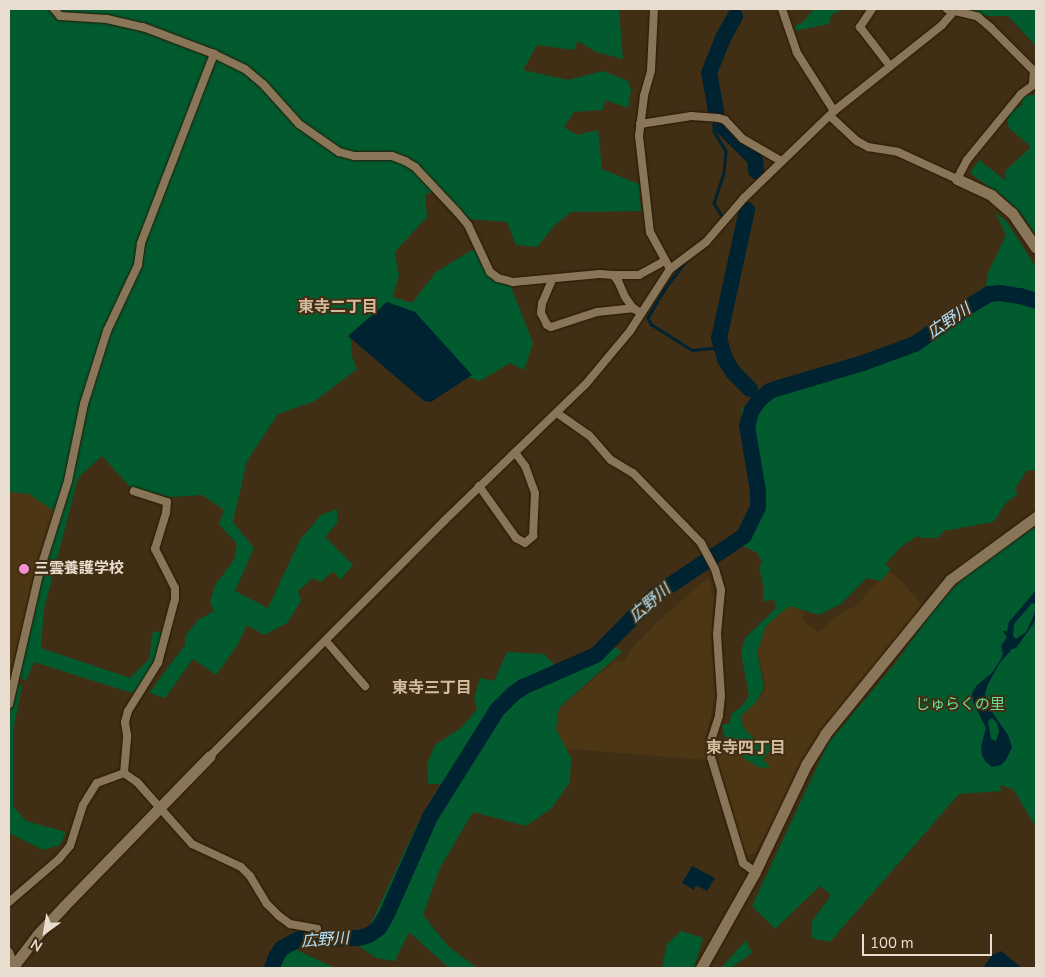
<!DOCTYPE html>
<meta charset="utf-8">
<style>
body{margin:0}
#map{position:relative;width:1045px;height:977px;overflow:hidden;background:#412f15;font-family:"Nunito Sans","Noto Sans JP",sans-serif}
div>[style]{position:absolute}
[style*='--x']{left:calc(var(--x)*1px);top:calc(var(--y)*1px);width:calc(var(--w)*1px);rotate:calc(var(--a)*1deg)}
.built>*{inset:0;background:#4c3614}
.green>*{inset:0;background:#025a2f}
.water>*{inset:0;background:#002332}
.stream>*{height:2.5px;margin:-1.25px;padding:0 1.25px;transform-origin:1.25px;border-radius:1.25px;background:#002332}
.river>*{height:16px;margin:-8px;padding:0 8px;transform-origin:8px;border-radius:8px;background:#002332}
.roads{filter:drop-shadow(0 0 1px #271700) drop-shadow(0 0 1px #271700)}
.street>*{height:8px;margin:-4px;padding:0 4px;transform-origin:4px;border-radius:4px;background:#897558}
.secondary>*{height:11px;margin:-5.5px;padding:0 5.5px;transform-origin:5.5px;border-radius:5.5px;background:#897558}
.dots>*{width:14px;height:14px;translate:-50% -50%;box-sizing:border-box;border:2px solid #412f15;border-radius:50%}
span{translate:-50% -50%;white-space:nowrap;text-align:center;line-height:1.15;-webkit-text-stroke:4px #412f15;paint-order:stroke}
.poi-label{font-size:15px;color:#e8ddce;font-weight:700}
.left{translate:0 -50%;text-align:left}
.park-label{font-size:15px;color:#67df94}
.neighbourhood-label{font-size:16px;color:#d2bc9d;font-weight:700}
.water-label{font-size:16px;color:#b1e3fb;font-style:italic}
.frame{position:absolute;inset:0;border:10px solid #e8ddce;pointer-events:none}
.north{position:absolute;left:20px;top:907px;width:50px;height:50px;-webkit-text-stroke:4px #412f15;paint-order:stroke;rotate:212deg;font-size:14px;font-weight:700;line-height:20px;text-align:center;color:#e8ddce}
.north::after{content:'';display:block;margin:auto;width:18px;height:22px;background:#e8ddce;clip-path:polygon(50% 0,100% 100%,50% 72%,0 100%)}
.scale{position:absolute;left:862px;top:934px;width:130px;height:22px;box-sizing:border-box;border:2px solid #e8ddce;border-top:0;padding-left:6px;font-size:15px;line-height:18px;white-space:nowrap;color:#e8ddce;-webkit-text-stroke:4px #412f15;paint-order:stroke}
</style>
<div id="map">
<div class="built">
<div style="clip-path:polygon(9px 487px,31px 489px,55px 507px,9px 699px)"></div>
<div style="clip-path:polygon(888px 571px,901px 581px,923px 606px,811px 745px,784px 804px,755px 853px,745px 856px,714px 757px,721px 742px,729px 735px,767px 751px,741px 725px,739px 715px,759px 699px,766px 687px,758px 652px,764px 626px,782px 609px,794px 605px,805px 613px,801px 618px,818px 632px,843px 612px,856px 606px)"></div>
<div style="clip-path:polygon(709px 576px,714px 599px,711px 638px,715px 698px,705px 742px,707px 760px,561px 748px,556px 733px,557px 710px,615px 661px,624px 661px,633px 647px,654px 625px)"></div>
</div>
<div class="green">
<div style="clip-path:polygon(9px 9px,619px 9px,623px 59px,596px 52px,578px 41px,574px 50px,537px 45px,523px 70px,568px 80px,603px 71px,628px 81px,631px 90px,628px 108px,605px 100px,603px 110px,574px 112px,564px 127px,577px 135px,598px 130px,602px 169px,639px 184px,641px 211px,571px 212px,555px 225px,537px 247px,516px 245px,507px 222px,467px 219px,437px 191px,425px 194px,427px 217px,395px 252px,399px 275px,393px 297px,412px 303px,436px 272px,474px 249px,493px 281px,510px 284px,533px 343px,524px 370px,510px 363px,480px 381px,351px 339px,352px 356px,357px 369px,315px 401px,278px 414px,247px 461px,233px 522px,254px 548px,235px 591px,268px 608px,300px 540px,321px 515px,337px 509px,337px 523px,325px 537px,353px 565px,340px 580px,333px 571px,321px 582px,313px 578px,298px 591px,301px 601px,287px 623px,264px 635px,247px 625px,237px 646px,216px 675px,193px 659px,165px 698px,149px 693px,185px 645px,185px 636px,198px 620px,214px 611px,210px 602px,215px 585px,234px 560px,237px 544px,219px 524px,224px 510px,202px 495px,171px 497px,131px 488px,102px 456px,78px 478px,44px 609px,41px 648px,130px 678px,149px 659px,153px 631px,164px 633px,161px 665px,132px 693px,34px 662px,26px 681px,19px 677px,57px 513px,29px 494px,9px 492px)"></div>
<div style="clip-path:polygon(814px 9px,843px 9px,831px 15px,829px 24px,794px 31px,796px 25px,802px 23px)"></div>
<div style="clip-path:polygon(958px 9px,1036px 9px,1036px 46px,1008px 16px,988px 16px)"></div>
<div style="clip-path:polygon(1022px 95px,1034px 95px,1036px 97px,1036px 236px,1022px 215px,1004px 197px,972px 175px,971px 171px,979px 160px,1006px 181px,1005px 171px,1031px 147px,1009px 128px,1007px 120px,1012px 111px,1023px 104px,1020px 100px)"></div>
<div style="clip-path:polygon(995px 212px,1007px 222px,1036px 267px,1036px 471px,1027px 470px,1015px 489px,1018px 494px,1007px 502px,993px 522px,944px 531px,937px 538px,923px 538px,917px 536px,901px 547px,885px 564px,891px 569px,881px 581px,867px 578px,841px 604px,819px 615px,789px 606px,766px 626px,757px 652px,764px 687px,757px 701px,741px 716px,743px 727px,762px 747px,769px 743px,773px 746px,763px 759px,770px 768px,758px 767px,744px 758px,724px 735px,722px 724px,729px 724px,732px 713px,742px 706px,749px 696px,741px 653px,745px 638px,776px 608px,774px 599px,763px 602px,763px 585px,759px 568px,762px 562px,757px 553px,740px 544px,753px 527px,761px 499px,760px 465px,754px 450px,741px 432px,742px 409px,765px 386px,907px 343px,986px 286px,987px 275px,1006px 235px)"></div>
<div style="clip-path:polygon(1036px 526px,1036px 827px,1013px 789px,999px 785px,1002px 791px,959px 794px,830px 942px,811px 938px,812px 921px,831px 895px,820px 886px,775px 929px,752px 906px,828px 743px,893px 666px,938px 604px,968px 573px)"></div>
<div style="clip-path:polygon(604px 640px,622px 652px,559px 708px,556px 729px,571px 758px,570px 782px,552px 808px,526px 826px,473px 812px,440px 868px,423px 915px,448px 946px,477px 968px,449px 968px,409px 932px,395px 961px,376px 958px,360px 947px,416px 827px,446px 784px,428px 784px,427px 764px,435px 745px,462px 727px,477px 709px,474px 699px,480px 678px,494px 681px,507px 652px,544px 654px,555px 665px,588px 656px)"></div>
<div style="clip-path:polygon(18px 684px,22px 685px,13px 731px,13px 806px,26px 821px,66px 832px,60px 845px,43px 850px,9px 833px,9px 718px)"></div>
<div style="clip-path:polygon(681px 931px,703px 938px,694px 968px,662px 968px,667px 944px)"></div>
<div style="clip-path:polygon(746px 940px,752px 953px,731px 968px,721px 968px)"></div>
<div style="clip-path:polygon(293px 948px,335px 968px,279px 968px,279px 962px)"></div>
</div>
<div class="water">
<div style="clip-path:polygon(387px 302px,415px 312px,472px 375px,431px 402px,424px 401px,348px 336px)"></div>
<div style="clip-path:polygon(evenodd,1036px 590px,1036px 616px,1034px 623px,1016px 648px,1012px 649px,999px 664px,988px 684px,985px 694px,990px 709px,1008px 735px,1012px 747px,1006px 760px,1001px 765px,992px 767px,985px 761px,982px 755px,981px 746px,986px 728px,973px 702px,972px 693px,977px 685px,992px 673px,1001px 659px,1003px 654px,1001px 646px,1007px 637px,1003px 631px,1007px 631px,1009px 622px,1036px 590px,1032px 603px,1036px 604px,1034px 615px,1026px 632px,1016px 639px,1013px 636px,1014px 624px,1032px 603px,1036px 590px,992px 718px,997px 723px,999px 731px,996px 741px,991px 739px,988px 721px,992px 718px)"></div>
<div style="clip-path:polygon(692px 866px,715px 878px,707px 891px,696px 885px,694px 890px,682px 883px)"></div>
<div style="clip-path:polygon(1001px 951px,1022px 968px,983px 968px,992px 955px)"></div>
</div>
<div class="stream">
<div style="--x:726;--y:32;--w:4;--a:-117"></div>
<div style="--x:724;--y:28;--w:22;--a:-60"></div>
<div style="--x:714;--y:124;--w:7;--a:90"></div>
<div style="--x:714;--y:131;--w:23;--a:59"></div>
<div style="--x:726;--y:151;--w:22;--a:95"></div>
<div style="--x:724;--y:173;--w:32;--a:108"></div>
<div style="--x:714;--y:203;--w:19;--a:58"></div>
<div style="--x:687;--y:260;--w:39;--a:127"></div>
<div style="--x:664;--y:291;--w:31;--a:121"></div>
<div style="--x:648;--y:318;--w:7;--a:63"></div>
<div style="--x:651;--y:324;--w:49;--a:32.4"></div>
<div style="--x:692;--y:350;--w:28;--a:-6"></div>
<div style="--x:757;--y:396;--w:4;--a:45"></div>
</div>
<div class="river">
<div style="--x:716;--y:111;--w:39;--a:-100"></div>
<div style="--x:709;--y:73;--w:38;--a:-68"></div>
<div style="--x:723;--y:38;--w:25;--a:-61"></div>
<div style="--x:723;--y:127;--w:45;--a:45"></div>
<div style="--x:755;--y:159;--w:12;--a:85"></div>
<div style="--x:747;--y:210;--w:131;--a:102.3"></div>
<div style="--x:719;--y:338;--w:22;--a:74"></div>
<div style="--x:725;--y:359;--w:15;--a:58"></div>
<div style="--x:733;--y:372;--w:24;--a:45"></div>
<div style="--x:272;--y:968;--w:12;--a:-70"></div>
<div style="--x:276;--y:957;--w:11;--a:-56"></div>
<div style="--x:282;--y:948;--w:19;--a:-28"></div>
<div style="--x:299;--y:939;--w:59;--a:-1"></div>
<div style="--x:358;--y:938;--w:11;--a:-15"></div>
<div style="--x:369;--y:935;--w:12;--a:-35"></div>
<div style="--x:379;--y:928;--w:16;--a:-60"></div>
<div style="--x:387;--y:914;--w:106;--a:-66.1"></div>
<div style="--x:430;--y:817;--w:126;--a:-57.9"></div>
<div style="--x:497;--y:710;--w:23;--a:-45"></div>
<div style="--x:513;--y:694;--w:12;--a:-35"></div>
<div style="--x:523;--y:687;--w:80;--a:-23.7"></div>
<div style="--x:596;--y:655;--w:83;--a:-45.5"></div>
<div style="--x:654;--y:596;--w:108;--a:-33.7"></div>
<div style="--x:744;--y:536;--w:32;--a:-64"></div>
<div style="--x:758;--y:507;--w:16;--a:-90"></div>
<div style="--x:758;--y:491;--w:66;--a:-99.6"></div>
<div style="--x:747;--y:426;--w:17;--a:-73"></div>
<div style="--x:752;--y:410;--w:14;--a:-54"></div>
<div style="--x:760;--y:399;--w:13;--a:-39"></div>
<div style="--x:770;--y:391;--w:13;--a:-18"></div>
<div style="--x:782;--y:387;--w:84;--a:-16.5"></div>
<div style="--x:863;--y:363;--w:55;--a:-20.1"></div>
<div style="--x:915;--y:344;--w:62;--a:-35.2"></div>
<div style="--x:966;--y:308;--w:27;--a:-31"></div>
<div style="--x:989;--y:294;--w:11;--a:-5"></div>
<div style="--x:1000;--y:293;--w:20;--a:9"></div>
<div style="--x:1020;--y:296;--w:17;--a:17"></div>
</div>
<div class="roads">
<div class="street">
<div style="--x:54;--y:9;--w:9;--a:49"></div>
<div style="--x:60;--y:16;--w:47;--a:3.7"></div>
<div style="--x:107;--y:19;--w:37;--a:13"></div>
<div style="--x:143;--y:27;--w:76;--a:20.8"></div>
<div style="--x:214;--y:54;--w:34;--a:26"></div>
<div style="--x:245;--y:69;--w:23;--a:40"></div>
<div style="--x:263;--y:84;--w:54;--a:48"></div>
<div style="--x:299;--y:124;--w:49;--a:35"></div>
<div style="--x:339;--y:152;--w:16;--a:15"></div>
<div style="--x:354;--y:156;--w:38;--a:0"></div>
<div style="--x:392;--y:156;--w:14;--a:21"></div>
<div style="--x:405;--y:161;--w:12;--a:31"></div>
<div style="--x:415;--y:167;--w:63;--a:46.9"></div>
<div style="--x:458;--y:213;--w:16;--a:50"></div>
<div style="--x:468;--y:225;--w:52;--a:64.9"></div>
<div style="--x:490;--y:272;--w:10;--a:37"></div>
<div style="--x:498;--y:278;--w:16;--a:15"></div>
<div style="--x:513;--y:282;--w:87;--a:-5.3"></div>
<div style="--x:600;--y:274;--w:13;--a:4"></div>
<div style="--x:613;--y:275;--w:8;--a:50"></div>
<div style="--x:618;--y:281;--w:17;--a:66"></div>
<div style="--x:625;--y:297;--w:14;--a:54"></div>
<div style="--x:633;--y:308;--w:9;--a:32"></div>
<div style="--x:654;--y:9;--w:62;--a:92.8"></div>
<div style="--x:651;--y:71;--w:26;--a:106"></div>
<div style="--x:644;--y:96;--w:40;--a:97.1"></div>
<div style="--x:639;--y:136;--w:97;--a:83.5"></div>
<div style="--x:650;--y:232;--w:42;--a:61.6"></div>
<div style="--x:782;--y:9;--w:46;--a:71.2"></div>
<div style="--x:797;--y:53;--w:69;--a:57.5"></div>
<div style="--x:872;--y:9;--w:22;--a:124"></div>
<div style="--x:860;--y:27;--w:49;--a:52.4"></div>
<div style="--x:947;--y:9;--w:32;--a:14"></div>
<div style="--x:978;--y:17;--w:17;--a:40"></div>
<div style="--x:991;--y:28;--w:61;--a:45"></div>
<div style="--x:1034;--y:71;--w:12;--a:95"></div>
<div style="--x:830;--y:116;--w:37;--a:43"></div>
<div style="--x:857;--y:141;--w:13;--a:29"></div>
<div style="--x:868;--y:147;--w:30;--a:9"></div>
<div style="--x:898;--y:152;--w:65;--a:24.6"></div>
<div style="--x:957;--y:179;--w:21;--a:-62"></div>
<div style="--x:967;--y:160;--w:85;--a:-50.7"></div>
<div style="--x:1021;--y:94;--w:19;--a:-36"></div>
<div style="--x:640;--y:124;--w:52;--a:-8.9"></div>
<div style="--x:691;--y:116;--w:27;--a:4"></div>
<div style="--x:718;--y:118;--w:7;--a:16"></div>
<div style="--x:725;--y:120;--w:26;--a:47"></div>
<div style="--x:743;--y:139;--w:44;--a:30.1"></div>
<div style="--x:613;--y:275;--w:26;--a:0"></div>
<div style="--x:639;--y:275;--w:29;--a:-29"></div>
<div style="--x:552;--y:280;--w:25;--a:113"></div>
<div style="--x:542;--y:303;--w:10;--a:96"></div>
<div style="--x:541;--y:313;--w:13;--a:63"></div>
<div style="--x:547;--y:325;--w:4;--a:27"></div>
<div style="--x:551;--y:327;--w:48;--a:-18.1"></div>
<div style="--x:597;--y:312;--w:36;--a:-6"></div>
<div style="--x:557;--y:413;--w:39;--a:35"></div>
<div style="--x:589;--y:435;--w:33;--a:49"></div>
<div style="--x:611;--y:460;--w:26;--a:31"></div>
<div style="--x:633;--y:473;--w:98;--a:45.8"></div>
<div style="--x:701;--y:543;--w:30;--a:62"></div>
<div style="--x:715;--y:569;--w:22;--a:74"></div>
<div style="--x:721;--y:590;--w:44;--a:95.2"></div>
<div style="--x:717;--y:634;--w:62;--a:86.3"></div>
<div style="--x:721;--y:696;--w:20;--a:96"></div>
<div style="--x:719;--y:716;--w:26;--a:108"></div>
<div style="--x:711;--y:741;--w:16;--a:90"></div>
<div style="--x:711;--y:757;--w:111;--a:73.2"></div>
<div style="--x:743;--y:863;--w:15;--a:37"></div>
<div style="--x:479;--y:486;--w:64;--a:54.6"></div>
<div style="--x:516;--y:538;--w:10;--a:29"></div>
<div style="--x:525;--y:543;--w:11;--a:-41"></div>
<div style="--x:533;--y:536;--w:43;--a:-87.3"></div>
<div style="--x:535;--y:493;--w:29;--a:-110"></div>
<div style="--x:525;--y:466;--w:17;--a:-126"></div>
<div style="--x:326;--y:641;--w:60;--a:49.1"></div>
<div style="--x:9;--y:704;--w:138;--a:-77"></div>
<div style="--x:40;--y:570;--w:93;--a:-72.5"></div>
<div style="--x:68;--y:481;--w:79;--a:-78.3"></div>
<div style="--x:84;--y:404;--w:77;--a:-72.5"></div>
<div style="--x:107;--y:331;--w:73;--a:-64.8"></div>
<div style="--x:138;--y:265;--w:22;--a:-82"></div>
<div style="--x:141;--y:243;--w:203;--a:-68.9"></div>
<div style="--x:210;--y:756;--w:333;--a:-45.1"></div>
<div style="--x:445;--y:520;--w:194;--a:-44"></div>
<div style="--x:585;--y:385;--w:70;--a:-50.2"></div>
<div style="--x:630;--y:331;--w:74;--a:-57.2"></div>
<div style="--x:670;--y:269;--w:45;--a:-36.9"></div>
<div style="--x:706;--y:242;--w:58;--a:-49.2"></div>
<div style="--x:744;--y:198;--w:125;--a:-44"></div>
<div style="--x:834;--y:111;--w:138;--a:-38.5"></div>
<div style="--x:942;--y:25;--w:18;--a:-49"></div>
<div style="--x:124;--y:773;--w:38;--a:-85"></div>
<div style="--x:127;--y:735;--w:13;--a:-99"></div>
<div style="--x:125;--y:722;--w:11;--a:-75"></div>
<div style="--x:128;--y:711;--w:57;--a:-58"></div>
<div style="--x:158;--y:663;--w:66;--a:-75.1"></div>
<div style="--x:175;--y:599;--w:11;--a:-90"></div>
<div style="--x:175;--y:588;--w:44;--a:-117.1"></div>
<div style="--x:155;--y:549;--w:38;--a:-73"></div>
<div style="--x:166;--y:513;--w:11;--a:-85"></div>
<div style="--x:167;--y:502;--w:35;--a:-162"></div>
<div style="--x:124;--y:773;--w:16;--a:35"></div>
<div style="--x:137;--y:782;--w:83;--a:48.4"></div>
<div style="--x:192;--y:844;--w:54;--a:25.1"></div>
<div style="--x:241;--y:867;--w:13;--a:45"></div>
<div style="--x:250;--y:876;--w:33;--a:59"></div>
<div style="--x:267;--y:904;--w:17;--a:45"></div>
<div style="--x:279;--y:916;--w:14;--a:36"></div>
<div style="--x:290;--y:924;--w:27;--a:10"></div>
<div style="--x:317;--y:929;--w:5;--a:101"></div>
<div style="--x:9;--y:902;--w:66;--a:-40.7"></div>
<div style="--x:59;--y:859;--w:17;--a:-50"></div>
<div style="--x:70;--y:846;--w:43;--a:-72.4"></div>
<div style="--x:83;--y:805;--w:26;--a:-58"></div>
<div style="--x:97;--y:783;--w:29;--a:-20"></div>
<div style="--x:9;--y:952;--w:13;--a:67"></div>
</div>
<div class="secondary">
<div style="--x:957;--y:179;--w:38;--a:25"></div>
<div style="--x:991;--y:195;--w:28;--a:41"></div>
<div style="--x:1012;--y:213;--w:42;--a:55.6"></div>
<div style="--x:12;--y:968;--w:43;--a:-52.6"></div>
<div style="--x:38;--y:934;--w:38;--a:-47"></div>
<div style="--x:64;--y:906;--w:209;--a:-45.8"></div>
<div style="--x:701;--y:968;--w:110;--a:-60.6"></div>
<div style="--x:755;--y:872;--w:119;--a:-64.5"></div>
<div style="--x:806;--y:765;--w:36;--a:-58"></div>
<div style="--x:825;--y:734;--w:198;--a:-50.9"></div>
<div style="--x:950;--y:580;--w:107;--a:-36.2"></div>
</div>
</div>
<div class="dots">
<div style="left:24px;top:569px;background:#f690d1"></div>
</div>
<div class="poi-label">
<span class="left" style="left:34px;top:569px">三雲養護学校</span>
</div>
<div class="park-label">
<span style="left:960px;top:705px">じゅらくの里</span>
</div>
<div class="neighbourhood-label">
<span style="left:338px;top:307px">東寺二丁目</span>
<span style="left:432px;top:688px">東寺三丁目</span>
<span style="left:746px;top:748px">東寺四丁目</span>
</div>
<div class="water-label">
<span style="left:949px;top:321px;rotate:-34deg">広野川</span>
<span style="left:650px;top:603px;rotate:-41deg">広野川</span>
<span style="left:325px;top:940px;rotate:-4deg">広野川</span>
</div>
<div class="frame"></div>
<div class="north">N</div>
<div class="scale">100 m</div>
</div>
